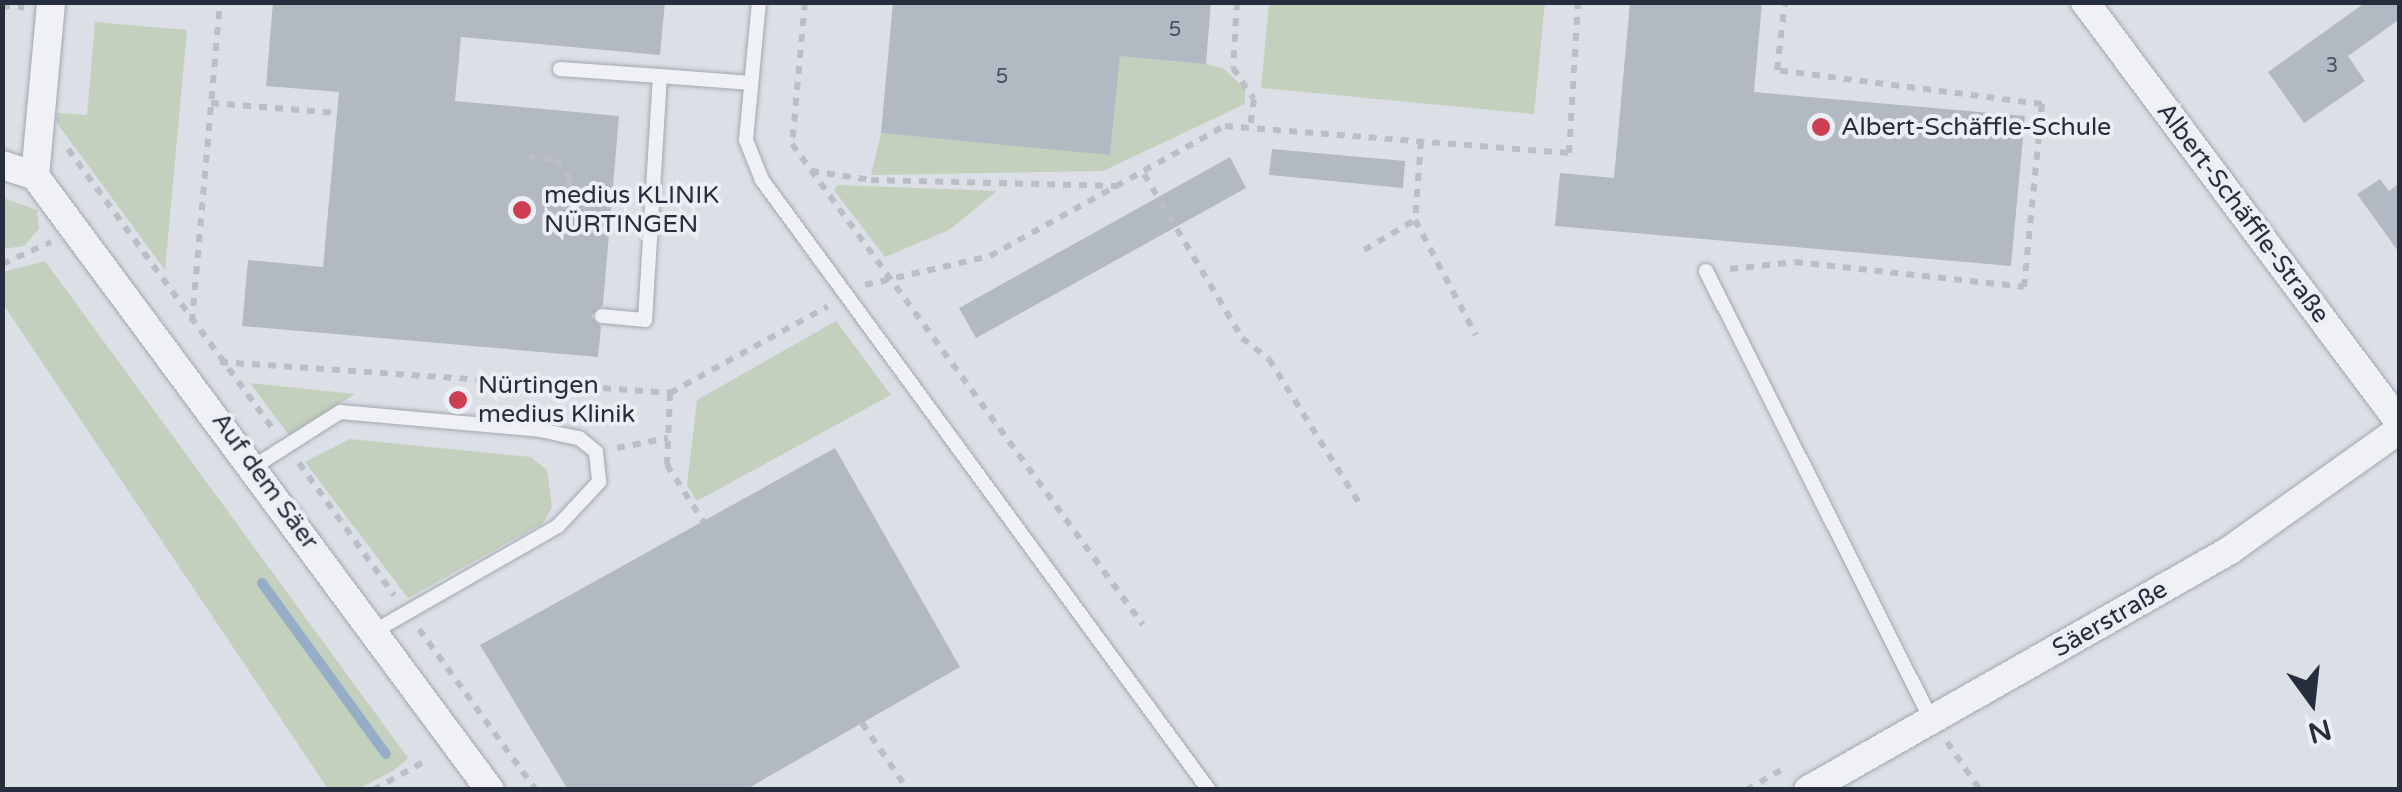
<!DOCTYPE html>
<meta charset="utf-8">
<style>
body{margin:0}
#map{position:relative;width:2402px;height:792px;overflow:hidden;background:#dce0e6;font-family:"Varela Round",sans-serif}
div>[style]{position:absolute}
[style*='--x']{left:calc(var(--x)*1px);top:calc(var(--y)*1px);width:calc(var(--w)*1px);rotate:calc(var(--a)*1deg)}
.green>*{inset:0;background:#c2d0bd}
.stream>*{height:10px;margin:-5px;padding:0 5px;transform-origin:5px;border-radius:5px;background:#96adc7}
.building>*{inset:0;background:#b3b9c3}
.path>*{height:6px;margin-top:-3px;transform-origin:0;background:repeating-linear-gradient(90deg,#bbbec5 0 8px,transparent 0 16px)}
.roads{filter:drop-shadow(0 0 2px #a2a7b0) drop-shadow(0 0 2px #a2a7b0)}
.lane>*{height:14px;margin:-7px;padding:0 7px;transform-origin:7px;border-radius:7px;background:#eff1f5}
.street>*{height:28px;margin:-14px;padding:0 14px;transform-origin:14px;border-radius:14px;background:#eff1f5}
.dots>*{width:28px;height:28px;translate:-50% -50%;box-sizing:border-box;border:5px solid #ebeff4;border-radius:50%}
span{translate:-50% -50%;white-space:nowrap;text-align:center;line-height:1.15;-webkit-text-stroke:8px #ebeff4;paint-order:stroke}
.number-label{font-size:20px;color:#49515e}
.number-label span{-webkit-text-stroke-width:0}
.poi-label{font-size:25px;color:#262e3d}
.left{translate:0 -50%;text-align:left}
.street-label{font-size:25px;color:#262e3d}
.frame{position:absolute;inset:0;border:5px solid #262e3d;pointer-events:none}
.north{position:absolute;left:2262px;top:652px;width:100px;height:100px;-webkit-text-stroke:8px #ebeff4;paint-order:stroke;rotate:165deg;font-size:28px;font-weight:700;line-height:40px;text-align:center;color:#262e3d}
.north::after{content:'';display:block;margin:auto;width:35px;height:45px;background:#262e3d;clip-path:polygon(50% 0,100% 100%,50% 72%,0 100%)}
</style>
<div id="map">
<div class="green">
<div style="clip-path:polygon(1125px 3px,1206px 64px,1223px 68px,1245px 89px,1245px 104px,1103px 171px,871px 175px,881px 133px,1110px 154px)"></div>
<div style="clip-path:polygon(1269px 3px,1545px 3px,1534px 114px,1261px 88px)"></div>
<div style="clip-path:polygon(95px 22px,187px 30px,165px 270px,57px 123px,57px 113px,87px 115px)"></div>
<div style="clip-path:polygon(838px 185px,997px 191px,949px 230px,885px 257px,834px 190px)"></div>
<div style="clip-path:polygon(3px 198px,37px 210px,39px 229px,24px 246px,3px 249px)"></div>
<div style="clip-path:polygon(45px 261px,408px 758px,393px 771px,358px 789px,328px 789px,3px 304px,3px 272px)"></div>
<div style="clip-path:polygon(836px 321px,891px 395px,697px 501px,687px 485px,697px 400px)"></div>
<div style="clip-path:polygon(250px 383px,355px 394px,289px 435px)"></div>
<div style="clip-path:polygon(350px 439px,531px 457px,547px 470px,552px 507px,543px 523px,408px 598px,305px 462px)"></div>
</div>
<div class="stream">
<div style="--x:262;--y:583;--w:211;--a:54.1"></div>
</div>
<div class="building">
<div style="clip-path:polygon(273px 2px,665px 2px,660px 55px,461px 37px,455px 101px,619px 116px,603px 305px,591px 316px,601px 327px,598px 357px,242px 326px,248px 260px,323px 267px,339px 92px,266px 86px)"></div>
<div style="clip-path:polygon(893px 2px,1211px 2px,1206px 64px,1120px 56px,1110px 155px,881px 133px)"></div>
<div style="clip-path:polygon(1630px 2px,1762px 2px,1754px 92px,2025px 116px,2011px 266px,1555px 226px,1560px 173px,1614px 178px)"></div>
<div style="clip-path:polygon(2366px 2px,2400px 2px,2400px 19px,2348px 56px,2365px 81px,2304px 123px,2268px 72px)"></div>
<div style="clip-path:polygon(1272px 149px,1405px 161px,1403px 188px,1269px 175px)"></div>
<div style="clip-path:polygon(1230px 157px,1246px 188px,976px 338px,959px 308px)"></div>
<div style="clip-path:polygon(2380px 179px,2389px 191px,2400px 183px,2400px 254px,2357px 194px)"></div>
<div style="clip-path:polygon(835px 448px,960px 667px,745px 790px,568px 790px,480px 645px)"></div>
</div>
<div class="path">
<div style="--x:805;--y:2;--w:143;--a:95.2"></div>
<div style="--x:792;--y:144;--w:595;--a:53.88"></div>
<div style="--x:1237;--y:2;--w:66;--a:93.5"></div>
<div style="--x:1233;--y:68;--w:37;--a:56"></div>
<div style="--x:1254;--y:99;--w:29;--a:98"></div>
<div style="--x:2;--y:6;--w:22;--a:3"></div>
<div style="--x:211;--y:103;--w:126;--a:4.5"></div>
<div style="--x:1421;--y:141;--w:79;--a:94.3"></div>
<div style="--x:1415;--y:220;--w:130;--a:62.1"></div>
<div style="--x:68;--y:149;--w:347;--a:53.8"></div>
<div style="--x:529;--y:157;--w:27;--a:6"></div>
<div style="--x:556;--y:160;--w:24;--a:54"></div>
<div style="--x:570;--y:179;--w:30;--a:94"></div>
<div style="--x:811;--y:171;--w:61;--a:8.5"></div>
<div style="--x:871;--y:180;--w:247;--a:1.4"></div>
<div style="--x:1144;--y:174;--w:191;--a:59.1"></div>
<div style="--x:1242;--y:338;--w:34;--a:38"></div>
<div style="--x:1269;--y:359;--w:170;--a:58"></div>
<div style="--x:1364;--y:250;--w:59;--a:-30.5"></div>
<div style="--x:2;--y:264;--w:54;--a:-24.2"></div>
<div style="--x:1730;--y:269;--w:65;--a:-6.1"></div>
<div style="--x:1795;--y:262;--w:230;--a:6.2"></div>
<div style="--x:2024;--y:287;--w:184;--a:-84.4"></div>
<div style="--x:2042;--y:104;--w:267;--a:-172.7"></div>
<div style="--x:1777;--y:70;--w:68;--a:-83.3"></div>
<div style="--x:865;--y:285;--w:128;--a:-13.1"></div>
<div style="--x:990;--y:256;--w:269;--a:-29"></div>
<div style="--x:1225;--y:126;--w:345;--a:4.5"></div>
<div style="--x:1569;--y:153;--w:151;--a:-86.6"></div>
<div style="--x:192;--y:322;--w:321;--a:-85"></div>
<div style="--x:220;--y:362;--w:451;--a:3.9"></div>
<div style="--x:670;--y:393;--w:180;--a:-28.8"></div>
<div style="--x:670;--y:393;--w:72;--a:92.4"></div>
<div style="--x:667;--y:465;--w:67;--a:57.3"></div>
<div style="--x:617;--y:448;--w:52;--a:-11.1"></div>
<div style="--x:299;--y:463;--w:163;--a:54.3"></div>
<div style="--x:419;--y:629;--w:199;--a:54"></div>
<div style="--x:862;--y:723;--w:81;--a:55.5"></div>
<div style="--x:1947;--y:742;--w:58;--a:55.5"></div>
<div style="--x:373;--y:790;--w:64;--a:-29"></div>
<div style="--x:1746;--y:790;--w:48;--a:-29.7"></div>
</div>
<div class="roads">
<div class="lane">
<div style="--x:759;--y:2;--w:139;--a:95.4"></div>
<div style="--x:746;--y:140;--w:43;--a:68.2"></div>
<div style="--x:762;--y:180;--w:756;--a:53.77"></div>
<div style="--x:560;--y:69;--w:100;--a:4"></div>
<div style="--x:1706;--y:271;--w:504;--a:63.33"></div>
<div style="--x:602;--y:316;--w:43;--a:5.3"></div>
<div style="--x:645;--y:320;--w:244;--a:-86.5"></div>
<div style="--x:660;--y:76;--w:91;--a:4.4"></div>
<div style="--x:255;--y:466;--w:101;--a:-32.4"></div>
<div style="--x:340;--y:412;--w:201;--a:5.1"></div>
<div style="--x:540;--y:430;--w:40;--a:12"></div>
<div style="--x:579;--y:438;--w:22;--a:39"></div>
<div style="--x:596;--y:452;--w:30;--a:84"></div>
<div style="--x:599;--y:482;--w:60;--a:133"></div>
<div style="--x:558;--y:526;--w:211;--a:150.2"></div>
</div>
<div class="street">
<div style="--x:2085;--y:2;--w:526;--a:53.2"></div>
<div style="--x:2;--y:165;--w:35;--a:18"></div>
<div style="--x:35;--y:176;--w:764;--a:53.46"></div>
<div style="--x:35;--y:176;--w:175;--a:-84.7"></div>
<div style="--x:1808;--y:790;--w:485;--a:-29.6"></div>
<div style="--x:2230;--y:550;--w:209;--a:-35.4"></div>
</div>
</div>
<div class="dots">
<div style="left:1821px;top:127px;background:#ce3e53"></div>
<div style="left:522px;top:210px;background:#ce3e53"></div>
<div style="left:458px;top:400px;background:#ce3e53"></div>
</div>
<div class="number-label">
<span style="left:1175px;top:30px">5</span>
<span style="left:2332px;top:66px">3</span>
<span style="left:1002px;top:77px">5</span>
</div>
<div class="poi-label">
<span class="left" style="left:1841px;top:127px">Albert-Schäffle-Schule</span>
<span class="left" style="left:544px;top:210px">medius KLINIK<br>NÜRTINGEN</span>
<span class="left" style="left:478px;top:400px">Nürtingen<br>medius Klinik</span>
</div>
<div class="street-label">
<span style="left:2243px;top:213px;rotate:53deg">Albert-Schäffle-Straße</span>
<span style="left:265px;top:481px;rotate:54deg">Auf dem Säer</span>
<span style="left:2110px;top:619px;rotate:-30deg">Säerstraße</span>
</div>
<div class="frame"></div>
<div class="north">N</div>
</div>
